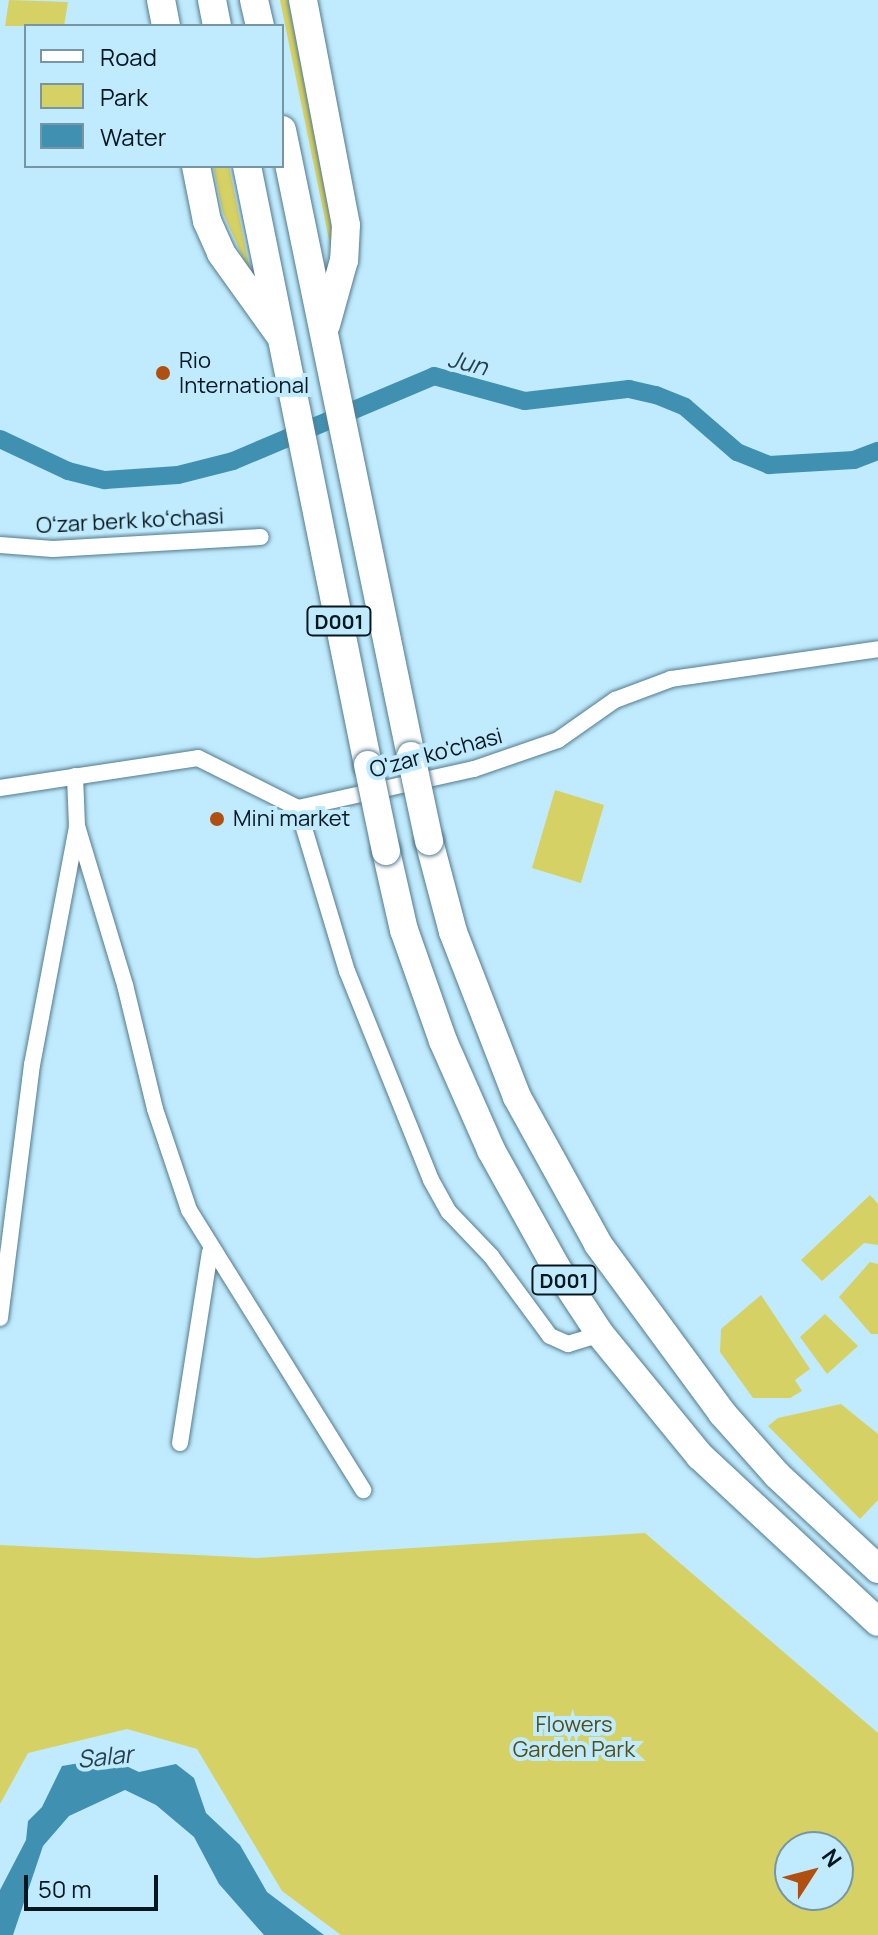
<!DOCTYPE html>
<meta charset="utf-8">
<style>
body{margin:0}
#map{position:relative;width:878px;height:1935px;overflow:hidden;background:#c0ebfe;font-family:Manrope,sans-serif}
div>[style]{position:absolute}
[style*='--x']{left:calc(var(--x)*1px);top:calc(var(--y)*1px);width:calc(var(--w)*1px);rotate:calc(var(--a)*1deg)}
.green>*{inset:0;background:#d5d164}
.water>*{inset:0;background:#4091b1}
.canal>*{height:18px;margin:-9px;padding:0 9px;transform-origin:9px;border-radius:9px;background:#4091b1}
.roads{filter:drop-shadow(0 0 2px #547b8c) drop-shadow(0 0 2px #547b8c)}
.minor>*{height:16px;margin:-8px;padding:0 8px;transform-origin:8px;border-radius:8px;background:#fff}
.trunk>*{height:28px;margin:-14px;padding:0 14px;transform-origin:14px;border-radius:14px;background:#fff}
.bridges{filter:drop-shadow(0 0 2px #547b8c) drop-shadow(0 0 2px #547b8c)}
.trunk-bridge>*{height:28px;margin:-14px;padding:0 14px;transform-origin:14px;border-radius:14px;background:#fff}
.dots>*{width:22px;height:22px;translate:-50% -50%;box-sizing:border-box;border:4px solid #c0ebfe;border-radius:50%}
span{translate:-50% -50%;white-space:nowrap;text-align:center;line-height:1.15;-webkit-text-stroke:8px #c0ebfe;paint-order:stroke}
.shield-label span{padding:2px 6px;background:#c0ebfe;border:2px solid;border-radius:6px;-webkit-text-stroke-width:0}
.shield-label{font-size:20px;color:#07171e;font-weight:700}
.poi-label{font-size:22px;color:#07171e}
.left{translate:0 -50%;text-align:left}
.street-label{font-size:22px;color:#07171e}
.park-label{font-size:22px;color:#514f1a}
.water-label{font-size:24px;color:#263f4a;font-style:italic}
.legend{position:absolute;left:24px;top:24px;width:260px;height:144px;box-sizing:border-box;background:#c0ebfe;border:2px solid #7696a4;margin:0;padding:10px 14px;list-style:none;font-size:24px;color:#07171e}
.legend li{display:flex;align-items:center;gap:16px;height:40px}
.legend b{width:40px;border:2px solid #7696a4}
.north{position:absolute;left:774px;top:1831px;width:80px;height:80px;box-sizing:border-box;background:#c0ebfe;border:2px solid #7696a4;border-radius:50%;rotate:54deg;font-size:22px;font-weight:700;line-height:32px;text-align:center;color:#07171e}
.north::after{content:'';display:block;margin:auto;width:28px;height:36px;background:#b04f0f;clip-path:polygon(50% 0,100% 100%,50% 72%,0 100%)}
.scale{position:absolute;left:24px;top:1875px;width:134px;height:36px;box-sizing:border-box;border:4px solid #07171e;border-top:0;padding-left:10px;font-size:24px;line-height:28px;white-space:nowrap;color:#07171e;-webkit-text-stroke:6px #c0ebfe;paint-order:stroke}
</style>
<div id="map">
<div class="green">
<div style="clip-path:polygon(9px 0,68px 2px,64px 26px,5px 26px)"></div>
<div style="clip-path:polygon(280px 0,288px 0,334px 226px,333px 259px)"></div>
<div style="clip-path:polygon(213px 166px,229px 166px,251px 275px,223px 213px)"></div>
<div style="clip-path:polygon(555px 790px,604px 805px,581px 883px,532px 868px)"></div>
<div style="clip-path:polygon(870px 1195px,878px 1204px,878px 1245px,864px 1243px,822px 1281px,801px 1260px)"></div>
<div style="clip-path:polygon(870px 1262px,878px 1264px,878px 1334px,871px 1334px,839px 1297px)"></div>
<div style="clip-path:polygon(761px 1295px,810px 1369px,795px 1380px,802px 1391px,790px 1398px,753px 1398px,720px 1352px,721px 1329px)"></div>
<div style="clip-path:polygon(825px 1314px,858px 1346px,827px 1374px,800px 1337px)"></div>
<div style="clip-path:polygon(841px 1404px,878px 1434px,878px 1500px,860px 1519px,768px 1426px,778px 1418px)"></div>
<div style="clip-path:polygon(evenodd,645px 1533px,878px 1733px,878px 1935px,341px 1935px,282px 1891px,197px 1749px,127px 1729px,28px 1753px,0 1804px,0 1545px,257px 1558px,645px 1533px,790px 1847px,838px 1847px,838px 1895px,790px 1895px,790px 1847px)"></div>
</div>
<div class="water">
<div style="clip-path:polygon(109px 1758px,139px 1772px,176px 1764px,194px 1778px,206px 1813px,240px 1845px,267px 1892px,324px 1935px,264px 1935px,219px 1884px,194px 1837px,156px 1805px,125px 1790px,69px 1816px,43px 1846px,13px 1935px,0 1935px,0 1890px,26px 1840px,28px 1821px,42px 1807px,62px 1766px)"></div>
</div>
<div class="canal">
<div style="--x:0;--y:439;--w:75;--a:25.2"></div>
<div style="--x:68;--y:471;--w:38;--a:14"></div>
<div style="--x:105;--y:480;--w:73;--a:-3.9"></div>
<div style="--x:178;--y:475;--w:57;--a:-14.3"></div>
<div style="--x:233;--y:461;--w:218;--a:-22.9"></div>
<div style="--x:434;--y:376;--w:94;--a:15.4"></div>
<div style="--x:525;--y:401;--w:105;--a:-6.6"></div>
<div style="--x:629;--y:389;--w:28;--a:13"></div>
<div style="--x:656;--y:395;--w:31;--a:22"></div>
<div style="--x:685;--y:407;--w:69;--a:40.9"></div>
<div style="--x:737;--y:452;--w:35;--a:22"></div>
<div style="--x:769;--y:465;--w:85;--a:-3.4"></div>
<div style="--x:854;--y:460;--w:26;--a:-21"></div>
</div>
<div class="roads">
<div class="minor">
<div style="--x:0;--y:545;--w:53;--a:4.3"></div>
<div style="--x:53;--y:549;--w:208;--a:-3.3"></div>
<div style="--x:0;--y:788;--w:200;--a:-8.6"></div>
<div style="--x:198;--y:758;--w:112;--a:26.6"></div>
<div style="--x:298;--y:808;--w:180;--a:-12.5"></div>
<div style="--x:474;--y:769;--w:89;--a:-19"></div>
<div style="--x:558;--y:740;--w:70;--a:-35.1"></div>
<div style="--x:615;--y:700;--w:60;--a:-20.6"></div>
<div style="--x:671;--y:679;--w:209;--a:-8.2"></div>
<div style="--x:298;--y:808;--w:170;--a:73.3"></div>
<div style="--x:347;--y:971;--w:225;--a:68.1"></div>
<div style="--x:431;--y:1180;--w:37;--a:61"></div>
<div style="--x:449;--y:1212;--w:61;--a:46.3"></div>
<div style="--x:491;--y:1256;--w:99;--a:53.6"></div>
<div style="--x:550;--y:1336;--w:20;--a:24"></div>
<div style="--x:568;--y:1344;--w:34;--a:-17"></div>
<div style="--x:77;--y:826;--w:166;--a:73.2"></div>
<div style="--x:125;--y:985;--w:128;--a:76.4"></div>
<div style="--x:155;--y:1109;--w:107;--a:71.4"></div>
<div style="--x:189;--y:1210;--w:330;--a:58.1"></div>
<div style="--x:0;--y:1318;--w:255;--a:-82.8"></div>
<div style="--x:32;--y:1065;--w:243;--a:-79.3"></div>
<div style="--x:77;--y:826;--w:50;--a:-92.3"></div>
<div style="--x:180;--y:1443;--w:193;--a:-81.1"></div>
</div>
<div class="trunk">
<div style="--x:161;--y:0;--w:26;--a:79"></div>
<div style="--x:212;--y:0;--w:26;--a:79"></div>
<div style="--x:254;--y:0;--w:27;--a:77"></div>
<div style="--x:303;--y:0;--w:229;--a:79.2"></div>
<div style="--x:346;--y:225;--w:35;--a:93"></div>
<div style="--x:344;--y:260;--w:67;--a:105.5"></div>
<div style="--x:282;--y:130;--w:639;--a:78.36"></div>
<div style="--x:196;--y:166;--w:56;--a:78.7"></div>
<div style="--x:207;--y:221;--w:35;--a:66"></div>
<div style="--x:221;--y:253;--w:100;--a:54.4"></div>
<div style="--x:247;--y:166;--w:611;--a:78.58"></div>
<div style="--x:429;--y:841;--w:94;--a:75.2"></div>
<div style="--x:453;--y:932;--w:177;--a:68.8"></div>
<div style="--x:517;--y:1097;--w:168;--a:61.1"></div>
<div style="--x:598;--y:1244;--w:210;--a:53.7"></div>
<div style="--x:722;--y:1413;--w:83;--a:48.4"></div>
<div style="--x:777;--y:1475;--w:138;--a:42.9"></div>
<div style="--x:386;--y:851;--w:81;--a:77.2"></div>
<div style="--x:404;--y:930;--w:118;--a:70.6"></div>
<div style="--x:443;--y:1041;--w:119;--a:66.2"></div>
<div style="--x:491;--y:1150;--w:134;--a:60.9"></div>
<div style="--x:556;--y:1267;--w:80;--a:56.7"></div>
<div style="--x:600;--y:1334;--w:158;--a:50.7"></div>
<div style="--x:700;--y:1456;--w:243;--a:43"></div>
</div>
</div>
<div class="bridges">
<div class="trunk-bridge">
<div style="--x:411;--y:756;--w:87;--a:78"></div>
<div style="--x:368;--y:765;--w:88;--a:78.2"></div>
</div>
</div>
<div class="dots">
<div style="left:163px;top:373px;background:#b04f0f"></div>
<div style="left:217px;top:819px;background:#b04f0f"></div>
</div>
<div class="shield-label">
<span style="left:339px;top:621px">D001</span>
<span style="left:564px;top:1280px">D001</span>
</div>
<div class="poi-label">
<span class="left" style="left:179px;top:373px">Rio<br>International</span>
<span class="left" style="left:233px;top:819px">Mini market</span>
</div>
<div class="street-label">
<span style="left:130px;top:521px;rotate:-3deg">Oʻzar berk koʻchasi</span>
<span style="left:436px;top:753px;rotate:-15deg">O'zar ko'chasi</span>
</div>
<div class="park-label">
<span style="left:574px;top:1737px">Flowers<br>Garden Park</span>
</div>
<div class="water-label">
<span style="left:468px;top:362px;rotate:14deg">Jun</span>
<span style="left:105px;top:1756px;rotate:-6deg">Salar</span>
</div>
<ul class="legend">
<li><b style="height:10px;background:#fff"></b>Road</li>
<li><b style="height:22px;background:#d5d164"></b>Park</li>
<li><b style="height:22px;background:#4091b1"></b>Water</li>
</ul>
<div class="north">N</div>
<div class="scale">50 m</div>
</div>
